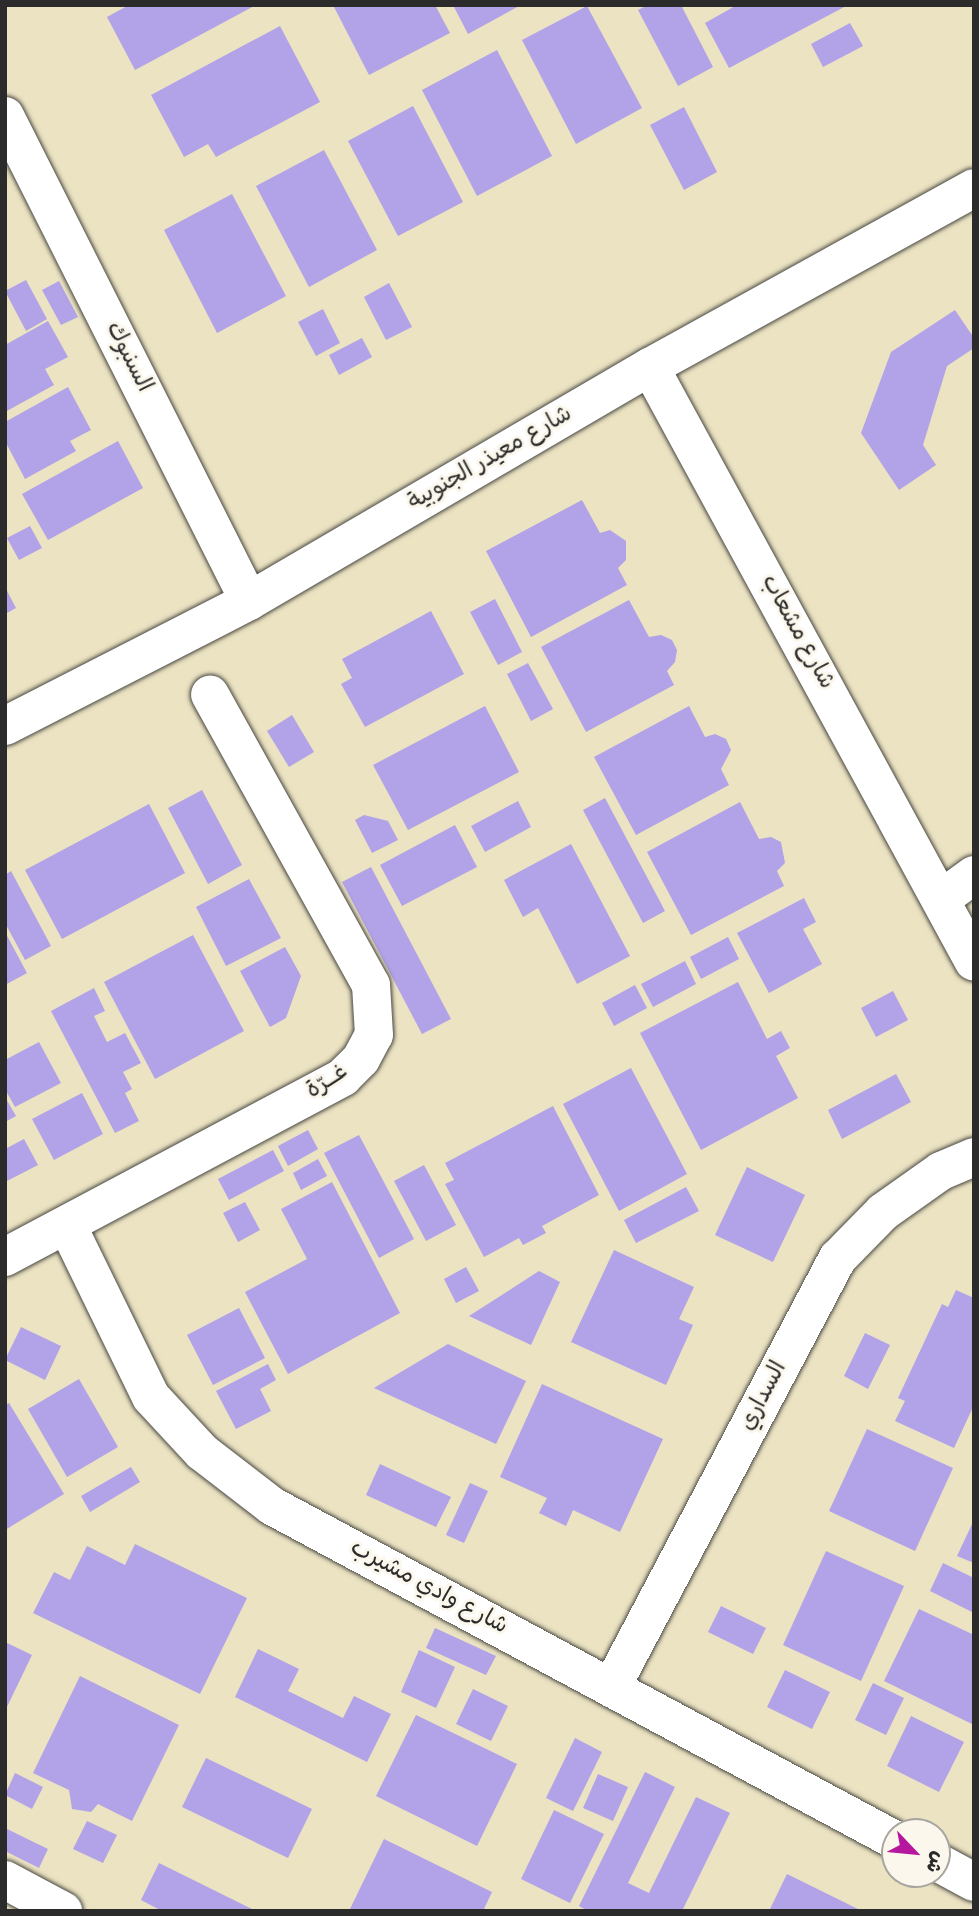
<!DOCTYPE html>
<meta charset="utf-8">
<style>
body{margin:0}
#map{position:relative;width:979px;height:1916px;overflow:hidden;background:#ebe3c2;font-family:"Gochi Hand","Playpen Sans Arabic",sans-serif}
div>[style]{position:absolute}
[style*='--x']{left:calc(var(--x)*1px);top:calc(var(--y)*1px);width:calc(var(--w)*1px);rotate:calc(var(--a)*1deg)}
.building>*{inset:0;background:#b2a2e7}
.roads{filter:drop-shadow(0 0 2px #484742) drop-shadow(0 0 2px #484742)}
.minor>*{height:38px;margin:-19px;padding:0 19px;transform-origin:19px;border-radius:19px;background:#fff}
span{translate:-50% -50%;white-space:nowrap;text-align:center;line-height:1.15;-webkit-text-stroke:6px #fbf7ec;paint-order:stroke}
.street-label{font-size:23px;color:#2b2b2b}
.frame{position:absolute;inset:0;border:7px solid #2b2b2b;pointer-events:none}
.north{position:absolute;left:881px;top:1818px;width:70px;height:70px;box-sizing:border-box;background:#fbf7ec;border:2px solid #a8a59f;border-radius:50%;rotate:116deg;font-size:19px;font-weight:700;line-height:28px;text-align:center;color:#2b2b2b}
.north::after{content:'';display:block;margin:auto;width:24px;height:32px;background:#b5179e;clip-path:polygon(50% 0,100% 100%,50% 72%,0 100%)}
</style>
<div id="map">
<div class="building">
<div style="clip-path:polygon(129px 5px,256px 5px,135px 70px,107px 17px)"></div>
<div style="clip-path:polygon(333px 5px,435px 5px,450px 33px,369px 75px)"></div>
<div style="clip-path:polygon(453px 5px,521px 5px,468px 34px)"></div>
<div style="clip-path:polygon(648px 5px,681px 5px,713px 67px,678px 86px,638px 10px)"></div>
<div style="clip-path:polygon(737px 5px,848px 5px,729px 68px,705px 23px)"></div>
<div style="clip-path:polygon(587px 6px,642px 108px,576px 144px,522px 40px)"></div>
<div style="clip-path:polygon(850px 23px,863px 46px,823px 67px,811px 44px)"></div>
<div style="clip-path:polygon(280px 26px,320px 102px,216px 157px,208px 144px,184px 157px,151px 95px)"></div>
<div style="clip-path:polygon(497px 50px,552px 156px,477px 196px,422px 90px)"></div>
<div style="clip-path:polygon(413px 106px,463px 202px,398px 236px,348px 141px)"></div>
<div style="clip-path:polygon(684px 107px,717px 172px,684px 190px,650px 125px)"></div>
<div style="clip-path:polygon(324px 150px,377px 250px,309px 287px,256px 186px)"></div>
<div style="clip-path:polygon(232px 194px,286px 296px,217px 333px,164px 230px)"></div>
<div style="clip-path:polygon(26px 280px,47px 319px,26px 331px,5px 291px)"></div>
<div style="clip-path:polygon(59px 281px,78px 317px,61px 325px,42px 290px)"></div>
<div style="clip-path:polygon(389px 283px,412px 327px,386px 340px,364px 297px)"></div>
<div style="clip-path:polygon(323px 309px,340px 343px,316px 356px,298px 322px)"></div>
<div style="clip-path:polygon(955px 310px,974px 338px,974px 348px,947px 366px,923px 445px,936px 465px,899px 490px,861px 433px,891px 352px)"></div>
<div style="clip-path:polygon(48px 321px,68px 357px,45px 369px,54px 385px,5px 412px,5px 345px)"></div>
<div style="clip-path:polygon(362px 338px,372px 357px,339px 375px,329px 355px)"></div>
<div style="clip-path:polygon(68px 387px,91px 430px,70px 441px,76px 451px,25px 479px,5px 441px,5px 422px)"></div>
<div style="clip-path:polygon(118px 441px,143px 488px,48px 540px,22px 494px)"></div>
<div style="clip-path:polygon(582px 500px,600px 533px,610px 530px,626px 541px,626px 560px,618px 568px,627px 585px,531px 637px,486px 551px)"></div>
<div style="clip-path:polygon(30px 526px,42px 548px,19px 560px,7px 538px)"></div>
<div style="clip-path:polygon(5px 587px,16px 608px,5px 614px)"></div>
<div style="clip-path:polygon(495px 599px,522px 652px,498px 665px,470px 612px)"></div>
<div style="clip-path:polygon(629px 600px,649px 637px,661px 635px,672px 640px,677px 650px,675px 662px,667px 671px,674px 685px,586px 732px,541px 647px)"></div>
<div style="clip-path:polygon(431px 611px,464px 674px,365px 727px,341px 684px,352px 678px,342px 659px)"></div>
<div style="clip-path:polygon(528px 663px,553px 709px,531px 721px,507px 674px)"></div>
<div style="clip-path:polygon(485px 706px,519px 772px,408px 830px,373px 765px)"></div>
<div style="clip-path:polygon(689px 706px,705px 737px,715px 734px,726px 739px,731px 750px,721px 769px,729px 785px,636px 835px,594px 757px)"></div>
<div style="clip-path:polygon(292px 715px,314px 752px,289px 767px,267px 731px)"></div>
<div style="clip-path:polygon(202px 790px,242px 865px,208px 884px,168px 808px)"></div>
<div style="clip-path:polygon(605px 798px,665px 911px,643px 923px,583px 810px)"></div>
<div style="clip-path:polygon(518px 801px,531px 827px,485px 852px,471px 826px)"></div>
<div style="clip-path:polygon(740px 802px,759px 839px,771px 837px,781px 842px,785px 863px,777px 871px,784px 886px,691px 935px,647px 852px)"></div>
<div style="clip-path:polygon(149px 804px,185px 873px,62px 939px,25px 870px)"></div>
<div style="clip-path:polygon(364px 815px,388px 821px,398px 840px,372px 853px,355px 820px)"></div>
<div style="clip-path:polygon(455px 825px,477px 867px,402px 906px,380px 865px)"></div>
<div style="clip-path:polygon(571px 844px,630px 956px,577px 984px,538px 908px,523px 917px,504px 880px)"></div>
<div style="clip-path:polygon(371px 867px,451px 1019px,422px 1034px,342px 882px)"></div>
<div style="clip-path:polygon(11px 871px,51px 946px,25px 960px,5px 923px,5px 875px)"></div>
<div style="clip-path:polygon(249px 879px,281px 938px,226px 966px,196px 907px)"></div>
<div style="clip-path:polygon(804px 898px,816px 922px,803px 929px,822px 964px,769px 993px,737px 933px)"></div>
<div style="clip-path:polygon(5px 932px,27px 973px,5px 985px)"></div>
<div style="clip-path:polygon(193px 935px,244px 1031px,155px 1079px,104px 982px)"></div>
<div style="clip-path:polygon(728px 937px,739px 959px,701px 979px,690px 957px)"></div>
<div style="clip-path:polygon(285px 947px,301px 976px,286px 1018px,270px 1027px,240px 971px)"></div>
<div style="clip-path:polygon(685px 961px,696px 984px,653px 1007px,641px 984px)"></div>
<div style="clip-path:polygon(738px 982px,767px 1039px,781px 1031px,790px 1048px,776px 1056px,798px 1098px,701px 1150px,640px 1033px)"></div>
<div style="clip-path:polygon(635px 985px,647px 1008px,614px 1026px,602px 1003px)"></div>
<div style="clip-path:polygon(94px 988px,105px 1011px,94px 1016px,107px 1042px,125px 1033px,141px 1063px,123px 1072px,132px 1089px,125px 1093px,139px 1121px,115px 1133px,51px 1011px)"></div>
<div style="clip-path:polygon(893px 991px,908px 1020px,876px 1037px,861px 1008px)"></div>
<div style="clip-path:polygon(39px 1042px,61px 1083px,15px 1107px,5px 1089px,5px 1060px)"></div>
<div style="clip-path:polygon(631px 1068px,687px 1174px,619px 1211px,563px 1104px)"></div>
<div style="clip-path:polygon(896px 1074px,911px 1102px,842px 1139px,828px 1110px)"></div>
<div style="clip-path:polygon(82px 1093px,103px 1134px,54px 1160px,32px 1119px)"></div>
<div style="clip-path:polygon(5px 1097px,16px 1116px,5px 1122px)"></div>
<div style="clip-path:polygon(553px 1106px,599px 1195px,542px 1226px,546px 1233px,523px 1245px,519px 1238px,484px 1257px,445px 1184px,454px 1180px,445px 1163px)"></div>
<div style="clip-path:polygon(308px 1130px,318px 1149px,288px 1166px,278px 1146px)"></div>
<div style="clip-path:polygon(359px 1135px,414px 1239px,379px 1258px,324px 1153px)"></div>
<div style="clip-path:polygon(24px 1139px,38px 1165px,5px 1182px,5px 1149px)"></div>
<div style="clip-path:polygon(273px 1150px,284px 1171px,229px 1200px,218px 1179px)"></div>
<div style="clip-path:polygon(318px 1159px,327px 1176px,301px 1190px,293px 1173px)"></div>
<div style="clip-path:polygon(424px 1165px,456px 1225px,426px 1241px,394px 1181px)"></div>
<div style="clip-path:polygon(747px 1167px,805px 1195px,773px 1262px,715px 1235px)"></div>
<div style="clip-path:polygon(332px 1182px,400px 1313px,288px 1374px,245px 1292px,307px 1259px,281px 1209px)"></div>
<div style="clip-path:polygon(686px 1187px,699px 1211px,636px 1243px,624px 1220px)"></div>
<div style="clip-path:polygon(245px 1202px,260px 1230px,238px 1242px,223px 1213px)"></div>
<div style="clip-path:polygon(614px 1250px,694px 1287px,679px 1319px,693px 1325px,666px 1385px,571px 1342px)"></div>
<div style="clip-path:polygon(466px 1267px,479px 1291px,456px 1303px,444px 1279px)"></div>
<div style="clip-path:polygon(539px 1271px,560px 1282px,531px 1345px,469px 1316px)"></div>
<div style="clip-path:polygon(956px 1290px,974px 1298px,974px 1405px,954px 1448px,895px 1421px,905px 1401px,898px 1398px,942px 1304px,948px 1307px)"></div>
<div style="clip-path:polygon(239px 1308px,265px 1358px,213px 1385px,187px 1335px)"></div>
<div style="clip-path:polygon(21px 1327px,61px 1346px,45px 1380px,5px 1360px)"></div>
<div style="clip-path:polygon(865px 1333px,890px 1345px,868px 1389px,844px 1376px)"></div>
<div style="clip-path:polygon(448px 1344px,526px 1381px,496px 1444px,374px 1388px)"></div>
<div style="clip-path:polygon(268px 1364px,276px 1380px,260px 1389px,271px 1411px,236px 1429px,216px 1391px)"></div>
<div style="clip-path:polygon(79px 1379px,118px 1447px,67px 1477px,28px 1409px)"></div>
<div style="clip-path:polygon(542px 1384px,663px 1439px,620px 1532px,573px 1510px,566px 1526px,539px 1513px,547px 1498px,500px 1477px)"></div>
<div style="clip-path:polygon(9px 1403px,64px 1494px,5px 1530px,5px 1405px)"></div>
<div style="clip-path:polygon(867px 1429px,953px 1468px,915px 1551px,829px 1511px)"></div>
<div style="clip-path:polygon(380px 1464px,451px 1497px,436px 1527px,366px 1495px)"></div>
<div style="clip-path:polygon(131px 1467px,140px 1482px,90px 1512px,81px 1496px)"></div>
<div style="clip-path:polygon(470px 1483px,488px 1491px,464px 1543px,446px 1535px)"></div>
<div style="clip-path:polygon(974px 1520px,974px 1563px,957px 1556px)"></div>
<div style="clip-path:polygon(135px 1544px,247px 1598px,200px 1694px,33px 1613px,54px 1572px,70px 1580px,87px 1546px,125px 1565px)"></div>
<div style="clip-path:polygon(826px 1551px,904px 1586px,861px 1681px,783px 1645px)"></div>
<div style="clip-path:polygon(943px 1563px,974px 1578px,974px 1613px,930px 1591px)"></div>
<div style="clip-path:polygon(721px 1606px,766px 1628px,753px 1654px,708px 1632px)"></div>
<div style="clip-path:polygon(919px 1609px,974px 1635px,974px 1725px,884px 1681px)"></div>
<div style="clip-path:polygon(435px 1628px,496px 1656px,486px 1675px,426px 1648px)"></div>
<div style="clip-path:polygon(5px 1642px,32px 1655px,5px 1711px)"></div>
<div style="clip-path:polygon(258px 1649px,299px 1669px,288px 1691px,343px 1718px,354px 1696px,391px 1714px,367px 1762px,235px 1697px)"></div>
<div style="clip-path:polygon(419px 1650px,455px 1667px,436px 1708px,401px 1692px)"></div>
<div style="clip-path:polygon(785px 1670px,830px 1692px,812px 1729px,767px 1707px)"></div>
<div style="clip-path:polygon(80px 1676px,179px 1725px,132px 1821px,98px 1804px,91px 1812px,72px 1809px,69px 1790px,33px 1773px)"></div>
<div style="clip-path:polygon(873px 1683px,904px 1698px,886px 1735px,855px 1720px)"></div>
<div style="clip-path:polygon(473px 1689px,508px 1706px,491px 1741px,456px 1724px)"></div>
<div style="clip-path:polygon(416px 1715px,517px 1764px,477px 1846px,376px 1796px)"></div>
<div style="clip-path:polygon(911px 1716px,964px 1742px,939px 1792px,887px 1766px)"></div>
<div style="clip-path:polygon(575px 1738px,602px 1752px,573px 1811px,546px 1798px)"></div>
<div style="clip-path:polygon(206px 1758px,312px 1809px,288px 1858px,182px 1807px)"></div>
<div style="clip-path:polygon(645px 1772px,675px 1787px,628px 1883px,649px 1893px,696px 1797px,730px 1813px,682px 1911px,588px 1911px,579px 1906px)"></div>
<div style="clip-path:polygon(15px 1773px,43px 1787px,32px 1809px,5px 1795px)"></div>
<div style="clip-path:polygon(598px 1774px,628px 1787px,613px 1821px,583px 1808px)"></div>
<div style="clip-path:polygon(554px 1810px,604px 1834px,570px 1903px,521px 1879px)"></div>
<div style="clip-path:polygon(87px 1821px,117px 1835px,103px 1863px,73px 1849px)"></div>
<div style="clip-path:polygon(5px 1828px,48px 1849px,39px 1868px,5px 1851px)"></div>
<div style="clip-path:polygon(384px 1839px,492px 1892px,483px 1911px,349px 1911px)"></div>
<div style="clip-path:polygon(159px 1863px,256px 1911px,162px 1911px,141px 1900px)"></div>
<div style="clip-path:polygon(787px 1874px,862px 1911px,769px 1911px)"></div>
</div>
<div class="roads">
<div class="minor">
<div style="--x:5;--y:116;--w:543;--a:63.29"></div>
<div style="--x:650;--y:367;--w:677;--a:61.43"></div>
<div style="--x:5;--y:726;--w:274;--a:-27.1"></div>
<div style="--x:249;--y:601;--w:464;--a:-30.3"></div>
<div style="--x:650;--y:367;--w:370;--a:-28.9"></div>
<div style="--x:941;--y:899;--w:41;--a:-36"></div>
<div style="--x:68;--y:1227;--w:189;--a:64"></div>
<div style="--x:151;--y:1397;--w:75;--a:47.2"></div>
<div style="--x:202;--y:1452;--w:88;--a:37.6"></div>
<div style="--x:272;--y:1506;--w:707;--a:28.2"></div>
<div style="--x:5;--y:1257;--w:383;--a:-28"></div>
<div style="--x:343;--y:1077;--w:25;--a:-45"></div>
<div style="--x:361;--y:1059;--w:27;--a:-62"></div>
<div style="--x:374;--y:1035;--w:50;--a:-93.4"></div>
<div style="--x:371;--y:985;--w:332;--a:-119"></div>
<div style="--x:611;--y:1688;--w:486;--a:-62.2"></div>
<div style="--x:838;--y:1258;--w:64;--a:-45.6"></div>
<div style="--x:883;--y:1212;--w:71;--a:-35.3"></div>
<div style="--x:941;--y:1171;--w:36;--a:-23"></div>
<div style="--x:937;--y:1862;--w:42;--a:28.4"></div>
<div style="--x:5;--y:1880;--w:66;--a:28.1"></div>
</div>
</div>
<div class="street-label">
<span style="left:127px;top:358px;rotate:63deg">السنبوك</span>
<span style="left:491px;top:460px;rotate:-30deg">شارع معيذر الجنوبية</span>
<span style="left:796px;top:633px;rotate:61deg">شارع مشعاب</span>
<span style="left:328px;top:1083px;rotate:-33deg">غــرّة</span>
<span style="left:765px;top:1397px;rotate:-62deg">السداري</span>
<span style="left:428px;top:1589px;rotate:28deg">شارع وادي مشيرب</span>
</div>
<div class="frame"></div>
<div class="north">ش</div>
</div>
